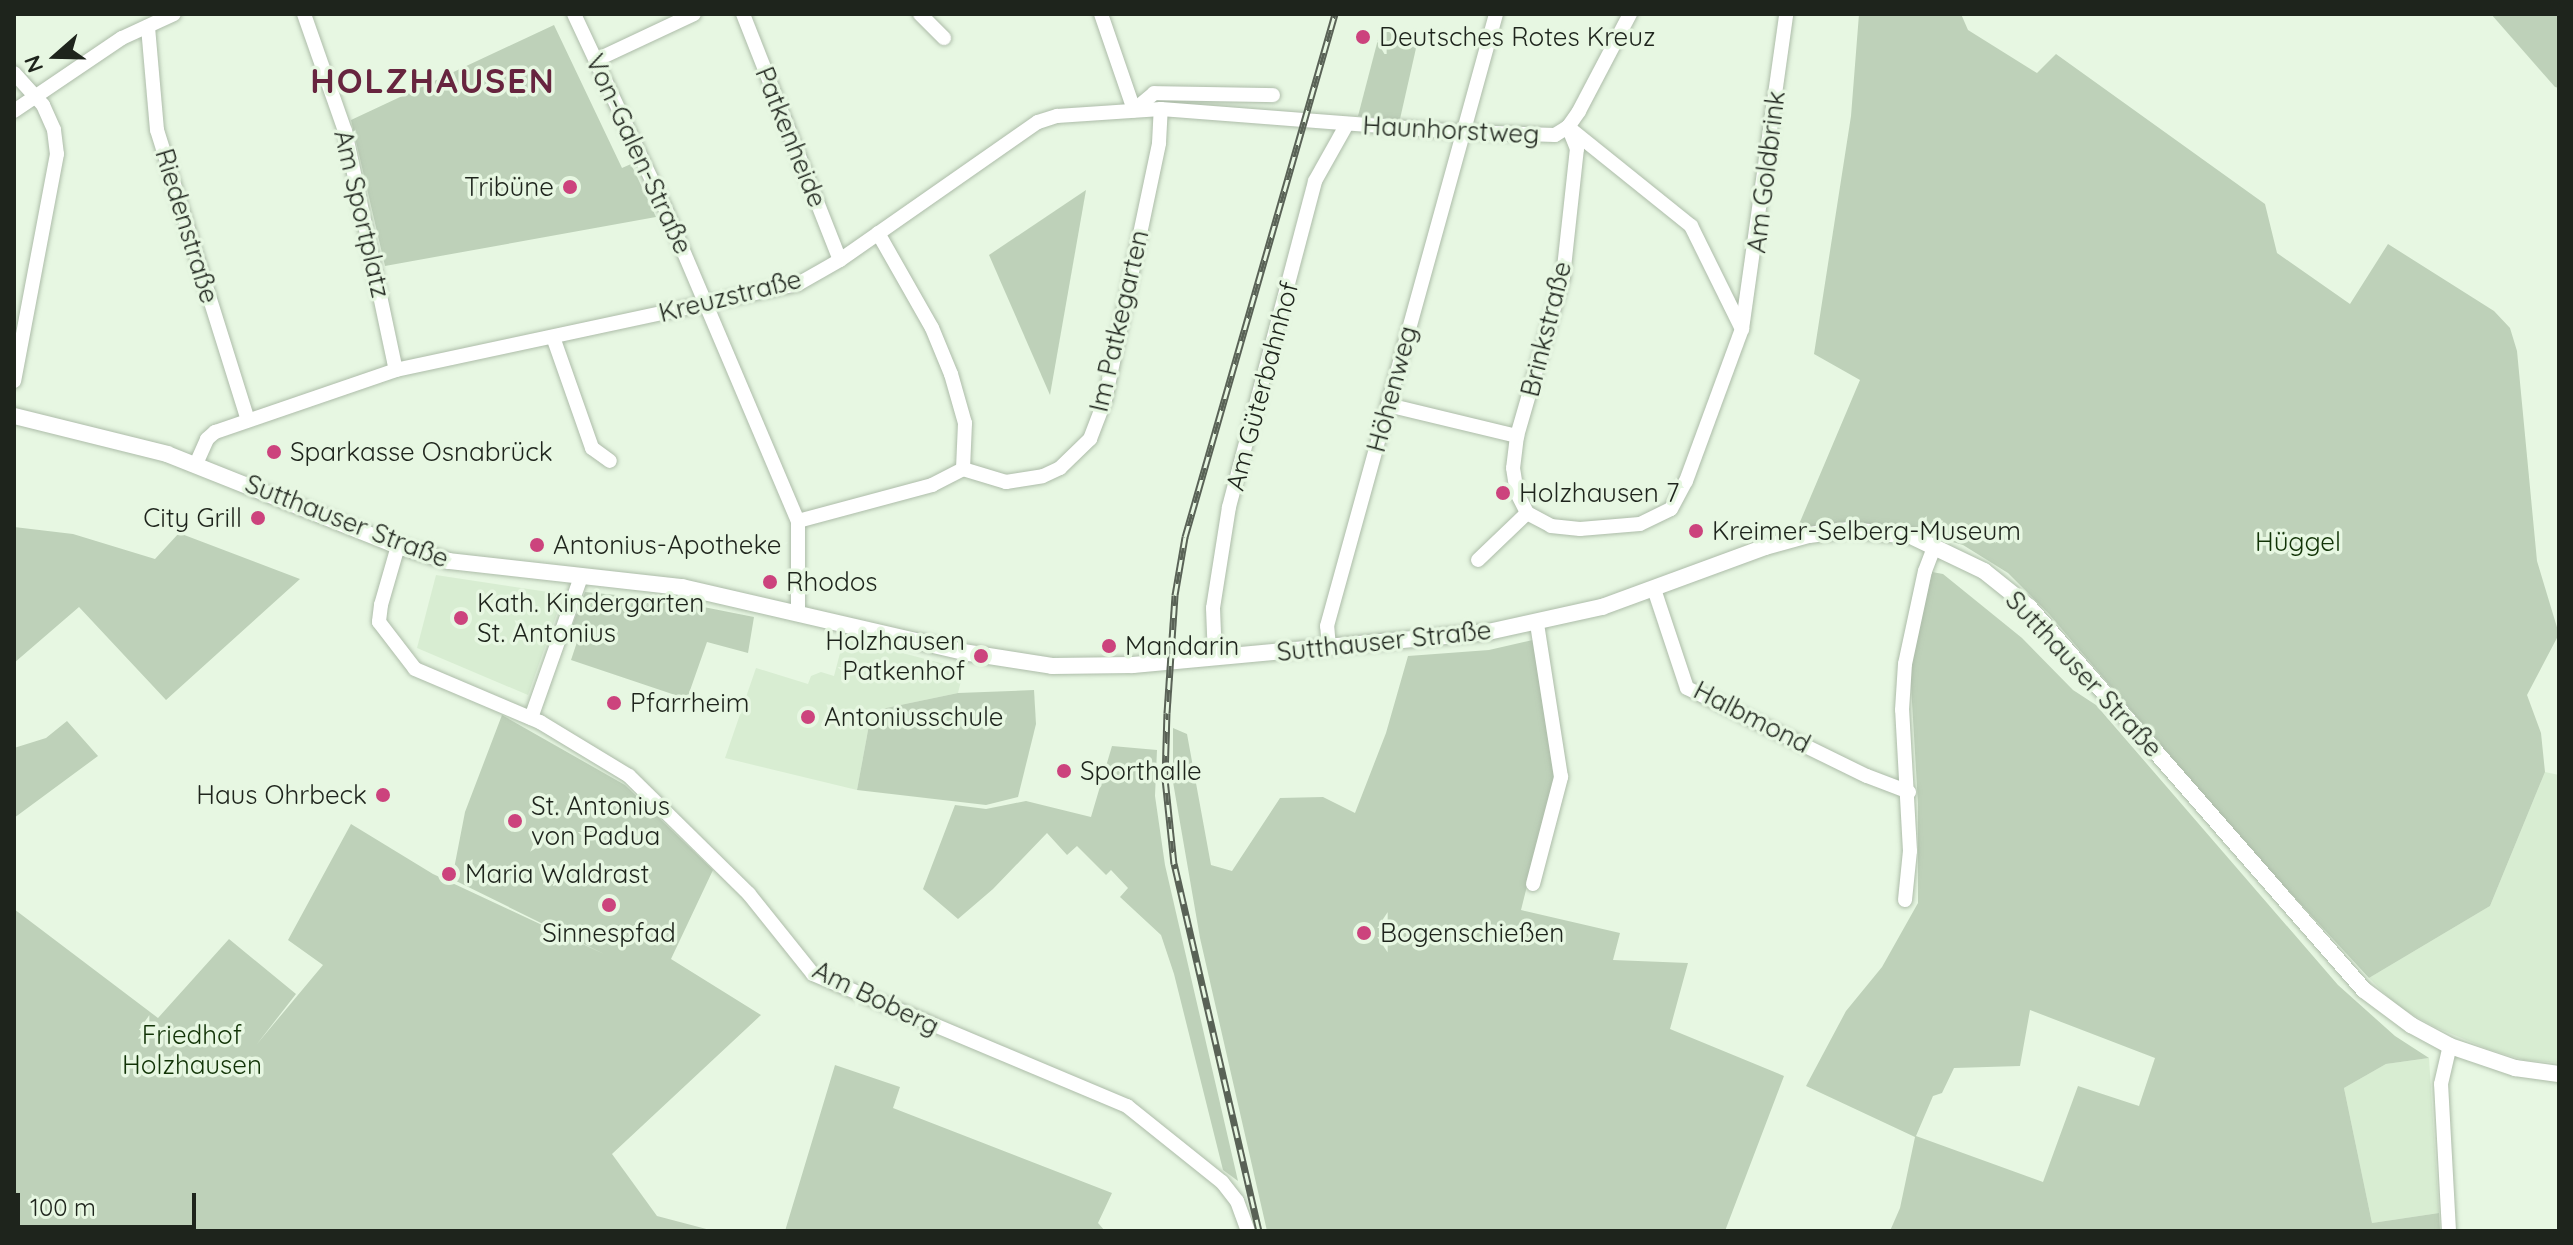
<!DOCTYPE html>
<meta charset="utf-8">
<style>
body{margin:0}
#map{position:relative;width:2573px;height:1245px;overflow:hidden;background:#e7f7e2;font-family:Quicksand,sans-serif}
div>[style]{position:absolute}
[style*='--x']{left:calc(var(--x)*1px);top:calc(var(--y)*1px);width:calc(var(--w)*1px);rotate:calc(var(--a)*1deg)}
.built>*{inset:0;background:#d8edd2}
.green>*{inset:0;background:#bed1b9}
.roads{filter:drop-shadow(0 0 2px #adbca9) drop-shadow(0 0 2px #adbca9)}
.minor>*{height:14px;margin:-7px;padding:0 7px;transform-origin:7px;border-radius:7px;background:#fff}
.tertiary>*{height:16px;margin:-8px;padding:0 8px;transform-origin:8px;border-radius:8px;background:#fff}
.rail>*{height:7px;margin-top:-3.5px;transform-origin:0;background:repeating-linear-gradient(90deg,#e7f7e2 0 12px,#596256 0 24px);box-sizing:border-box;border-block:2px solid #596256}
.dots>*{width:22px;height:22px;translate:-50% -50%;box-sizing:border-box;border:4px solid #e7f7e2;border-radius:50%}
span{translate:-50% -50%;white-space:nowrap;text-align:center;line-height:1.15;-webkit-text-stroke:7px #e7f7e2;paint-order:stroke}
.poi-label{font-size:26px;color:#1e241c}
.left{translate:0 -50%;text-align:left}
.right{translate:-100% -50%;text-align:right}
.street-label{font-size:26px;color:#1e241c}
.park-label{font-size:26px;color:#113306}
.district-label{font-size:34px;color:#67253f;font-weight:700;letter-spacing:2px}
.frame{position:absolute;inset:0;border:16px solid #1e241c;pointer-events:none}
.north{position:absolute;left:16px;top:16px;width:80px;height:80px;-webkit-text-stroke:6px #e7f7e2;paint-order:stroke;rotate:250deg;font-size:22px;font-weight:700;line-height:32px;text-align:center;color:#1e241c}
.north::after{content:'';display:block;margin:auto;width:28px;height:36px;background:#1e241c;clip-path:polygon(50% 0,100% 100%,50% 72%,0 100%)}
.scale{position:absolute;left:16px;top:1193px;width:180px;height:36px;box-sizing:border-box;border:4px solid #1e241c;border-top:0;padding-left:10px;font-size:24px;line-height:28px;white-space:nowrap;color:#1e241c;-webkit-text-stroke:6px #e7f7e2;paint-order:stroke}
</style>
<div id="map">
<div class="built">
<div style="clip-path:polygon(436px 575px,555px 593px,560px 605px,528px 695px,417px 648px)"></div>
<div style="clip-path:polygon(844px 638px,964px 669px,958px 693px,886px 708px,869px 725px,857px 790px,725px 758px,756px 668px,808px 684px,811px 676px,821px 672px,834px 676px)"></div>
<div style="clip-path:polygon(2545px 772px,2559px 775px,2559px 1063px,2524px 1060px,2488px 1049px,2435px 1027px,2397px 1006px,2369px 978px,2490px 906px)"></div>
<div style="clip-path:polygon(2429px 1058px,2439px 1213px,2372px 1223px,2344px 1088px,2386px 1064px)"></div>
</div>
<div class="green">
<div style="clip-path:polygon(1859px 14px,1961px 14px,1968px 30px,2037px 73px,2056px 54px,2265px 204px,2277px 253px,2350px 304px,2388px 244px,2494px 311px,2510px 328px,2517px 351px,2537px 561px,2559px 634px,2527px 695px,2541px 733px,2545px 772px,2490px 906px,2369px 978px,2245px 844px,2049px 614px,2008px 573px,1963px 545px,1911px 530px,1839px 523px,1797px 529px,1860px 380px,1814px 354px,1851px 116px)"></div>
<div style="clip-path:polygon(2491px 14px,2559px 14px,2559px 88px,2555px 87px)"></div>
<div style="clip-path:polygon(554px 25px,622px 168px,631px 164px,656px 217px,385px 266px,351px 120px)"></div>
<div style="clip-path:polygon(1381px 28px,1419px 35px,1400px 119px,1358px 116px)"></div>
<div style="clip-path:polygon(1086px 190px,1050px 395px,989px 255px)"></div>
<div style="clip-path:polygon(14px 527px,73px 534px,155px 559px,179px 533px,300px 579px,166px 700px,79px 607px,14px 663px)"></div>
<div style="clip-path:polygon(evenodd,1932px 572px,1943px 574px,2022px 638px,2073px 690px,2096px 705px,2338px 985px,2395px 1036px,2429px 1058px,2386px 1064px,2344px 1088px,2372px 1223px,2439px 1213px,2440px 1231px,1890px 1231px,1900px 1208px,1915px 1137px,1806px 1086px,1846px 1011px,1882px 967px,1918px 903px,1918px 804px,1910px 668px,1932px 572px,2030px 1010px,2155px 1058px,2139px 1106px,2078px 1086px,2043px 1182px,1916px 1136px,1933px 1096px,1942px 1093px,1954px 1068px,2020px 1066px,2030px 1010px)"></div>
<div style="clip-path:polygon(585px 592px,668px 600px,754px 617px,748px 653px,707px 642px,687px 699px,571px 660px,581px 630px,572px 626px)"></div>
<div style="clip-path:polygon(1533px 640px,1554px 778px,1521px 910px,1620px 933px,1613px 960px,1688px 963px,1670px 1029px,1784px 1076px,1725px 1231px,1267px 1231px,1200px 938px,1173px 782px,1173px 728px,1187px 734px,1211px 865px,1232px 871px,1280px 798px,1323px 797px,1355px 813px,1386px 733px,1408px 656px,1489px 650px)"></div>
<div style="clip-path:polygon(1034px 690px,1036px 724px,1018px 797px,986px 805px,857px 790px,869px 725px,886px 708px,958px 693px)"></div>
<div style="clip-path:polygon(502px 715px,625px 785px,713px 870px,671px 959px,761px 1015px,612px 1154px,657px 1216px,714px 1231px,14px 1231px,14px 909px,158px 1018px,229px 939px,296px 994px,257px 1044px,323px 965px,288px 940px,351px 824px,433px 874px,604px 954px,452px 879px,465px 812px)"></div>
<div style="clip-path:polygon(67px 721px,98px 756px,14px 818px,14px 748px,46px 738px)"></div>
<div style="clip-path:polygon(1112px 746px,1157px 750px,1155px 796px,1165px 865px,1238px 1181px,1223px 1170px,1174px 974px,1161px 935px,1120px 897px,1128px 888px,1111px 870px,1106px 875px,1077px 846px,1067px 855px,1047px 833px,993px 889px,958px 919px,923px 889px,955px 805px,986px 809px,1026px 801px,1091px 817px)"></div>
<div style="clip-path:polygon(835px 1065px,900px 1087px,893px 1108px,1112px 1193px,1098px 1223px,1105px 1231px,785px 1231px)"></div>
</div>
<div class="roads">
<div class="minor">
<div style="--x:304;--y:14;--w:124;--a:70.7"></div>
<div style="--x:345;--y:131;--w:244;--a:78"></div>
<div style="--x:574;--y:14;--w:214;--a:64.9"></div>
<div style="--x:665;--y:208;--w:340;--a:67"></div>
<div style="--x:798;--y:521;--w:91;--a:90"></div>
<div style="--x:743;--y:14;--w:264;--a:68.5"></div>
<div style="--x:920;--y:14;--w:34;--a:45"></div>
<div style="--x:1101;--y:14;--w:102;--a:71"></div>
<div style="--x:1134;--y:110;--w:26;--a:-40"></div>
<div style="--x:1154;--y:93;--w:119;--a:1"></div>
<div style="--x:148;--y:27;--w:103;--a:85"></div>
<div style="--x:157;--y:130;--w:304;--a:72.6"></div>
<div style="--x:596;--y:60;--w:108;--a:-25.1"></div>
<div style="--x:14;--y:73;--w:43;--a:47.8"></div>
<div style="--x:43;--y:105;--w:27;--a:66"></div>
<div style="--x:54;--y:130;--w:24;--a:83"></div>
<div style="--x:57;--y:154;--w:231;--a:100.7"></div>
<div style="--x:14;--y:111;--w:130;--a:-34.1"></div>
<div style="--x:122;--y:38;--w:57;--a:-24.8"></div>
<div style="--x:1568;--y:127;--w:158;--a:38.8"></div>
<div style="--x:1691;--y:226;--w:115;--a:63.7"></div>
<div style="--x:878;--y:233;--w:109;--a:60.4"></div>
<div style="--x:932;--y:328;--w:50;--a:67.6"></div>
<div style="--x:951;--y:374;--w:51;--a:74.1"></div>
<div style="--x:965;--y:423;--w:46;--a:92.5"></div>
<div style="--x:963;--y:469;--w:45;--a:16.8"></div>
<div style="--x:1006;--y:482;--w:37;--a:-9"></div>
<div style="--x:1043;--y:476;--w:19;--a:-25"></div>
<div style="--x:1060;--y:468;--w:42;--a:-44"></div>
<div style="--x:1090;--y:439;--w:42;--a:-69"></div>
<div style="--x:1105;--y:400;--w:263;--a:-78.1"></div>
<div style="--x:1159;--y:143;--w:34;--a:-87"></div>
<div style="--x:553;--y:337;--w:118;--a:70.6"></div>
<div style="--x:592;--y:448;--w:22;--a:36"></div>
<div style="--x:1388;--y:405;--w:133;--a:13.5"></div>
<div style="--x:1517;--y:436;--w:166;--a:-73.9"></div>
<div style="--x:1563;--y:277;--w:129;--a:-83.8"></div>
<div style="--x:1577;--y:149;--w:24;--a:-112"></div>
<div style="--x:1517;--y:436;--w:32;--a:97"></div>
<div style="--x:1513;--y:468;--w:25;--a:81"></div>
<div style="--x:1517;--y:493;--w:22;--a:63"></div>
<div style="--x:196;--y:464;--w:27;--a:-66"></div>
<div style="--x:207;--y:439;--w:11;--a:-41"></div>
<div style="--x:215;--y:432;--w:191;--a:-18.9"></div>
<div style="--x:396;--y:370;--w:411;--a:-12.1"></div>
<div style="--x:798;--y:284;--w:48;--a:-29.7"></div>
<div style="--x:840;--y:260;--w:241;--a:-34.9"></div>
<div style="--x:1038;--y:122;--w:20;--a:-18"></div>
<div style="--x:1057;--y:116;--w:104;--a:-3.9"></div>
<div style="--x:1161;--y:109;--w:302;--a:4.4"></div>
<div style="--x:1462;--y:132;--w:93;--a:1.8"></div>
<div style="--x:1555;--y:135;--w:15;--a:-32"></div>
<div style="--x:1568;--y:127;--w:19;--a:-55"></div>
<div style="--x:1579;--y:111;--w:110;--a:-62.3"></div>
<div style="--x:1527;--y:513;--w:27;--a:28"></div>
<div style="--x:1551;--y:526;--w:29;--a:6"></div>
<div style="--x:1580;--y:529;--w:60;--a:-4.8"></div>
<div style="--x:1640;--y:524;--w:34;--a:-26"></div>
<div style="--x:1671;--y:509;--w:32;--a:-62"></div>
<div style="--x:1686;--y:481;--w:162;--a:-69.8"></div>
<div style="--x:1742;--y:329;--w:318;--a:-82"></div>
<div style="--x:798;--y:521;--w:139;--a:-15"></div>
<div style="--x:932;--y:485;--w:35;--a:-27"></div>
<div style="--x:398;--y:546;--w:61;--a:106.1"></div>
<div style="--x:381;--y:605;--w:17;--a:97"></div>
<div style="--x:379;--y:622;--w:59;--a:52.5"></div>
<div style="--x:415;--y:669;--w:136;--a:23"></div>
<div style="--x:540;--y:722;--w:104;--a:31.2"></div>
<div style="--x:629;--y:776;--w:168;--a:44.5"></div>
<div style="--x:749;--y:894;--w:102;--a:51.3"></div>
<div style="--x:813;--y:974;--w:341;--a:22.8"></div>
<div style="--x:1127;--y:1106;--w:122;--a:38.7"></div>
<div style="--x:1222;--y:1182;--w:24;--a:52"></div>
<div style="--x:1237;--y:1201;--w:32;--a:70"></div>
<div style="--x:1478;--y:560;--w:68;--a:-43.8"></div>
<div style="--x:1654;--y:589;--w:104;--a:71.6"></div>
<div style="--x:1687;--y:688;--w:200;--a:26.1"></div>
<div style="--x:1867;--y:776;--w:45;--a:20.9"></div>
<div style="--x:1329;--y:647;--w:21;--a:-95"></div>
<div style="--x:1327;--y:626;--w:635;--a:-74.56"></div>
<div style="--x:1215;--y:658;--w:50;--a:-92.3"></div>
<div style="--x:1213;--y:608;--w:102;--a:-81"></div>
<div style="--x:1229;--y:507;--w:337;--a:-75.2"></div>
<div style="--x:1315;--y:181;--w:65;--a:-60.7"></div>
<div style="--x:531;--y:718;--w:150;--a:-70.5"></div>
<div style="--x:1533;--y:884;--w:111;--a:-75.3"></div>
<div style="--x:1561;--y:777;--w:156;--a:-98.9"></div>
<div style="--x:1905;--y:900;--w:49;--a:-84.2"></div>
<div style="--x:1910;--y:851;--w:141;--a:-93.2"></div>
<div style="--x:1902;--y:710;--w:46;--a:-86.3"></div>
<div style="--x:1905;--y:664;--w:95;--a:-77.9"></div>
<div style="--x:1925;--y:571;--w:28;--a:-69"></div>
<div style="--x:2449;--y:1231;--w:147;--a:-93.1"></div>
<div style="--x:2441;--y:1084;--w:39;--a:-77"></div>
</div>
<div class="tertiary">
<div style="--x:14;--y:416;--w:158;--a:13.9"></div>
<div style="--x:167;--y:454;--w:249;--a:21.7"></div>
<div style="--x:398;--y:546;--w:53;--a:16.4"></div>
<div style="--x:449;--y:561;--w:234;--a:6.4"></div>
<div style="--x:682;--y:587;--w:288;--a:13"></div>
<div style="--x:963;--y:652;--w:90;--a:8.9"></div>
<div style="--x:1052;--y:666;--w:81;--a:-0.7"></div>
<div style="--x:1133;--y:665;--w:357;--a:-5.3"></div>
<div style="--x:1488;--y:632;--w:117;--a:-12.4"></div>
<div style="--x:1602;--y:607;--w:174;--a:-20.2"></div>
<div style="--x:1765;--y:547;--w:46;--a:-15.3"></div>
<div style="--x:1809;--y:535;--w:40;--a:-7.1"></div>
<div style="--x:1849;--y:530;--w:62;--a:5.5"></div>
<div style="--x:1911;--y:536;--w:81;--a:25.6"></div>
<div style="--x:1984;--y:571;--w:58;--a:38.7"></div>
<div style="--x:2029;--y:607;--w:509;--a:48.82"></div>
<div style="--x:2364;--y:990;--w:59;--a:36.7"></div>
<div style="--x:2411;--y:1025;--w:44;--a:28.3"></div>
<div style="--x:2450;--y:1046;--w:69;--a:18.7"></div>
<div style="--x:2515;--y:1068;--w:44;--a:7.8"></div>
</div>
</div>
<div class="rail">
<div style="--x:1259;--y:1231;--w:377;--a:-103"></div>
<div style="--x:1174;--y:864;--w:85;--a:-96"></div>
<div style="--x:1165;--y:779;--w:66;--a:-88.3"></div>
<div style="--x:1167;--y:713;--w:118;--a:-86.1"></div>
<div style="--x:1175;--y:595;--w:59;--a:-80.2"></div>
<div style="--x:1185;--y:537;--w:544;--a:-74"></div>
</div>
<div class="dots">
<div style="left:1363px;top:37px;background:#cc437d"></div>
<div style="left:570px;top:187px;background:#cc437d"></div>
<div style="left:274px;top:452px;background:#cc437d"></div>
<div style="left:1503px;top:493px;background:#cc437d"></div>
<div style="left:258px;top:518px;background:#cc437d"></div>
<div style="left:1696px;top:531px;background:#cc437d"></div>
<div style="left:537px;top:545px;background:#cc437d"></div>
<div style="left:770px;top:582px;background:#cc437d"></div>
<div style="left:461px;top:618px;background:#cc437d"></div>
<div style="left:1109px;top:646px;background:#cc437d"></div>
<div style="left:981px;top:656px;background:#cc437d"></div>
<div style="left:614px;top:703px;background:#cc437d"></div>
<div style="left:808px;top:717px;background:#cc437d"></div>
<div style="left:1064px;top:771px;background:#cc437d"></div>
<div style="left:383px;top:795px;background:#cc437d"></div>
<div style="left:515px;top:821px;background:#cc437d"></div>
<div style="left:449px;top:874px;background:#cc437d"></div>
<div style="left:609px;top:905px;background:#cc437d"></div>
<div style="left:1364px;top:933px;background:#cc437d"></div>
</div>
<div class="poi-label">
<span class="left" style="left:1379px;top:37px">Deutsches Rotes Kreuz</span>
<span class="right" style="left:554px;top:187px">Tribüne</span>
<span class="left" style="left:290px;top:452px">Sparkasse Osnabrück</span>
<span class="left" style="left:1519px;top:493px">Holzhausen 7</span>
<span class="right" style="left:242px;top:518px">City Grill</span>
<span class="left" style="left:1712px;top:531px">Kreimer-Selberg-Museum</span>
<span class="left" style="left:553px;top:545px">Antonius-Apotheke</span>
<span class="left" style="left:786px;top:582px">Rhodos</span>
<span class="left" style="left:477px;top:618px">Kath. Kindergarten<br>St. Antonius</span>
<span class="right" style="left:965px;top:656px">Holzhausen<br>Patkenhof</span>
<span class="left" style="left:1125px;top:646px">Mandarin</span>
<span class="left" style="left:630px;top:703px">Pfarrheim</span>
<span class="left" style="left:824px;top:717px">Antoniusschule</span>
<span class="left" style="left:1080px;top:771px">Sporthalle</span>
<span class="right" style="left:367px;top:795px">Haus Ohrbeck</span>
<span class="left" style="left:531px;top:821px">St. Antonius<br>von Padua</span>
<span class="left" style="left:465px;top:874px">Maria Waldrast</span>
<span style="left:609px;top:933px">Sinnespfad</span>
<span class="left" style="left:1380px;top:933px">Bogenschießen</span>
</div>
<div class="street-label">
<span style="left:1451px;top:130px;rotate:3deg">Haunhorstweg</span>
<span style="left:791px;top:137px;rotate:68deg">Patkenheide</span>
<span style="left:639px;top:154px;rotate:65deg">Von-Galen-Straße</span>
<span style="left:1766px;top:172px;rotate:-83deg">Am Goldbrink</span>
<span style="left:362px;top:214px;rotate:77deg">Am Sportplatz</span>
<span style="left:187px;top:226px;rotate:73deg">Riedenstraße</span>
<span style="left:730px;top:296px;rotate:-14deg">Kreuzstraße</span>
<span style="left:1119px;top:321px;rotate:-77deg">Im Patkegarten</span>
<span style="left:1546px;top:329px;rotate:-76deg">Brinkstraße</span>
<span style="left:1262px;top:386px;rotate:-75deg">Am Güterbahnhof</span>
<span style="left:1392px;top:389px;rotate:-75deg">Höhenweg</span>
<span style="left:347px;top:521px;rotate:21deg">Sutthauser Straße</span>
<span style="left:1384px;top:641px;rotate:-6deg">Sutthauser Straße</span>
<span style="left:2084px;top:674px;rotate:47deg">Sutthauser Straße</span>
<span style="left:1752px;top:717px;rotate:27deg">Halbmond</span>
<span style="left:876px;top:998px;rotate:26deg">Am Boberg</span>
</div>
<div class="park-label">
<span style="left:2298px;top:542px">Hüggel</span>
<span style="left:192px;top:1050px">Friedhof<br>Holzhausen</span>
</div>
<div class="district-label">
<span style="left:433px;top:81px">HOLZHAUSEN</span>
</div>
<div class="frame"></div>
<div class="north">N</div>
<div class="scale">100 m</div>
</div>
